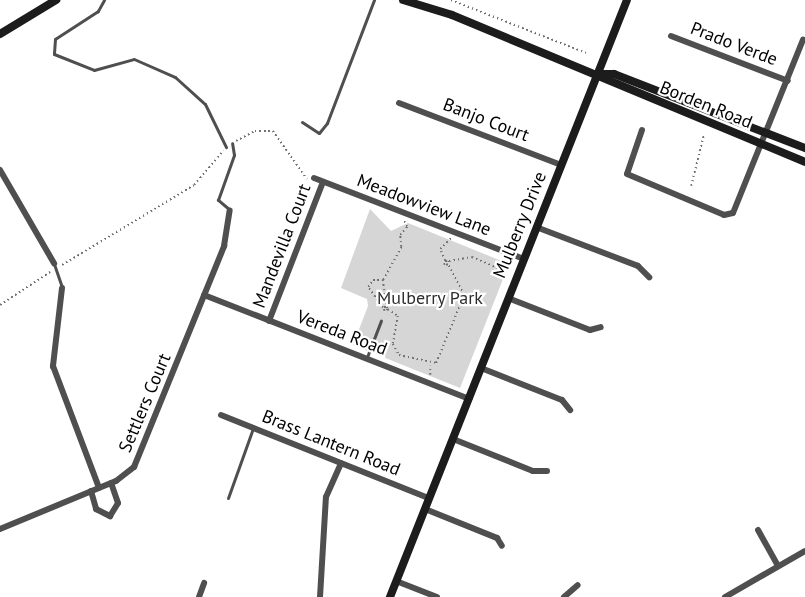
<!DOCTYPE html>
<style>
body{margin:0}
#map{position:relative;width:805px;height:597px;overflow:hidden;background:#fff;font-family:"PT Sans",sans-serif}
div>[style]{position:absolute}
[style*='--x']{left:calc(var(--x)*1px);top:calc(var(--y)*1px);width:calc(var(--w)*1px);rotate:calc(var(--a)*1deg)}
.green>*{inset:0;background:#d6d6d6}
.path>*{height:1.5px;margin-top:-0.75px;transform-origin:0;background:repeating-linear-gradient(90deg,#717171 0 1.5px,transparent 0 4.5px)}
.lane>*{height:3px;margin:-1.5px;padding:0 1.5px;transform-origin:1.5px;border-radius:1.5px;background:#4f4f4f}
.street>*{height:6px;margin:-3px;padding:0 3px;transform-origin:3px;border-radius:3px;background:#4f4f4f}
.secondary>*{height:8px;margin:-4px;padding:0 4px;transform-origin:4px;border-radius:4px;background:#1c1c1c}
span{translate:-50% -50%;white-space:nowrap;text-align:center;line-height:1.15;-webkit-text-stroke:4.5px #fff;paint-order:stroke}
.street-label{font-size:18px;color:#000}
.park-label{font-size:18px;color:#2d2d2d}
</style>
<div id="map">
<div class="green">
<div style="clip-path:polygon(370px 209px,391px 231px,408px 223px,509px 264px,460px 388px,353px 345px,368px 306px,367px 299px,341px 288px)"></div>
</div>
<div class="path">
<div style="--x:451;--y:0;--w:145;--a:21.4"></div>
<div style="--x:236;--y:141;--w:21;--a:-28"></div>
<div style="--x:255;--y:131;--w:18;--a:0"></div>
<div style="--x:273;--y:131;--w:59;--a:54.7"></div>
<div style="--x:691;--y:186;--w:54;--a:-76"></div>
<div style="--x:445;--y:261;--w:13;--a:-113"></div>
<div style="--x:440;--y:249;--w:16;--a:-45"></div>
<div style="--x:445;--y:261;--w:4;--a:0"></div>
<div style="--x:449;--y:261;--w:4;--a:104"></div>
<div style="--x:448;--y:265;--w:4;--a:180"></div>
<div style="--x:444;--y:265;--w:4;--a:-76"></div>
<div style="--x:449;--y:261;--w:23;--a:-10"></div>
<div style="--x:472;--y:257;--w:28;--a:23"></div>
<div style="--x:62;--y:265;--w:154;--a:-31.2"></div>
<div style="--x:194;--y:185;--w:45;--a:-49.5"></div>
<div style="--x:499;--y:267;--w:9;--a:-41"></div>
<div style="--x:383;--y:280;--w:38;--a:-61"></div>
<div style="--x:401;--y:247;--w:12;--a:-95"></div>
<div style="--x:400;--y:235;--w:11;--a:-49"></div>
<div style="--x:407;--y:227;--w:7;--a:-117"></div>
<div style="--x:0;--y:305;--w:60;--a:-33.4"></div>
<div style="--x:384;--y:307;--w:3;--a:0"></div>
<div style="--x:387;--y:307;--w:3;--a:72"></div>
<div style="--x:388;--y:310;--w:4;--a:166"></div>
<div style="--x:384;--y:311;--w:4;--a:-90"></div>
<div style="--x:383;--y:308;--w:26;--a:-126"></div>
<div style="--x:368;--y:287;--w:9;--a:-54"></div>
<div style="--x:373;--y:280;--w:10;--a:0"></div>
<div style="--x:383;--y:280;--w:27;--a:82"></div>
<div style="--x:388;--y:309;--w:12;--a:35"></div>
<div style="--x:398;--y:316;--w:28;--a:100"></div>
<div style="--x:393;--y:344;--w:13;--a:61"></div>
<div style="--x:399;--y:355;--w:38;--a:12"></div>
<div style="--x:436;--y:363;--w:74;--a:-67.6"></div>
<div style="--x:464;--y:295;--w:34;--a:-118"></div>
<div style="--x:430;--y:375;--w:9;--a:-90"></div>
</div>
<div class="lane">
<div style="--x:104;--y:0;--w:13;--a:119"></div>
<div style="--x:98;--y:11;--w:51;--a:146.9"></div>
<div style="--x:55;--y:39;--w:15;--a:94"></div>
<div style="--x:54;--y:54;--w:43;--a:21.8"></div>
<div style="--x:94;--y:70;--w:41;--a:-15.4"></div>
<div style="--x:134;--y:59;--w:45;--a:23.7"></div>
<div style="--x:175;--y:77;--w:40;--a:42"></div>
<div style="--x:205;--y:104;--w:48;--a:64"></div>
<div style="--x:302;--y:122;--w:20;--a:33"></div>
<div style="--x:319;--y:133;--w:13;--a:-51"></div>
<div style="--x:327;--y:123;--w:132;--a:-69.1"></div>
<div style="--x:230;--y:210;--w:16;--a:-140"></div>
<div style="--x:218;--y:200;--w:48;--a:-70.4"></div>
<div style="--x:234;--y:155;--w:12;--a:-99"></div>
<div style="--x:54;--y:264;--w:24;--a:71"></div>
<div style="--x:367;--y:357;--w:39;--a:-69"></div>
<div style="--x:228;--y:498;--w:74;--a:-70.3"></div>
</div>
<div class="street">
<div style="--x:671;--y:36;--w:125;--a:21"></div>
<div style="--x:399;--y:103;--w:173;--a:20.9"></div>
<div style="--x:642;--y:130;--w:46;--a:108.8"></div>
<div style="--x:627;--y:174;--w:105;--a:22.9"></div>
<div style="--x:724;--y:215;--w:9;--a:-13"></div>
<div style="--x:733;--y:213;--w:187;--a:-68"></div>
<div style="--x:0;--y:170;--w:108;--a:59.9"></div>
<div style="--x:314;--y:178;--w:225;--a:21.1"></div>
<div style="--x:536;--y:227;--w:109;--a:20.9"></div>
<div style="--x:638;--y:266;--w:16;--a:45"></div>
<div style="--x:62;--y:288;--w:79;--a:96.6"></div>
<div style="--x:53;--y:366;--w:130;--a:69.3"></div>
<div style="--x:204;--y:295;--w:285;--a:21.4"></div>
<div style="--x:508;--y:298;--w:88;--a:21.3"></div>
<div style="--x:590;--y:330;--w:11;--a:-15"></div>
<div style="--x:269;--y:321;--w:149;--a:-68.8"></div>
<div style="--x:481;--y:368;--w:87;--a:21.6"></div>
<div style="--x:562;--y:400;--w:13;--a:51"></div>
<div style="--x:221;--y:415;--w:224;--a:21.8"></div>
<div style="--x:453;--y:439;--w:86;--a:21.8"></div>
<div style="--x:533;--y:471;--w:14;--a:0"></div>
<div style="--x:91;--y:491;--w:19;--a:74"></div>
<div style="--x:96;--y:509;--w:16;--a:27"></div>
<div style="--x:110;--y:516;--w:15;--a:-58"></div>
<div style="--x:118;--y:503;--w:21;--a:-109"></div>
<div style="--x:425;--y:509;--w:78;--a:21.9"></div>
<div style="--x:497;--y:538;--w:9;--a:58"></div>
<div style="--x:0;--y:529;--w:126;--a:-22.5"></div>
<div style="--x:116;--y:481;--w:23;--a:-38"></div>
<div style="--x:134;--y:467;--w:239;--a:-67.8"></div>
<div style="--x:224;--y:246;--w:36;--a:-81"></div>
<div style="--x:758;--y:530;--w:41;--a:60.9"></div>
<div style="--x:396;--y:581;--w:44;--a:21.3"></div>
<div style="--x:199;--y:597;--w:15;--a:-70"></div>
<div style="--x:320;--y:597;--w:100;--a:-86.6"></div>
<div style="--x:326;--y:497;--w:37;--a:-66"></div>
<div style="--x:564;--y:597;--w:18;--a:-41"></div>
<div style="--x:725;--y:597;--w:92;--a:-29.9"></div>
</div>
<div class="secondary">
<div style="--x:403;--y:0;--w:51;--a:17"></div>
<div style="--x:452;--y:15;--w:382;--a:22.6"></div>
<div style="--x:0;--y:34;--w:66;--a:-31.3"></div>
<div style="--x:598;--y:74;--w:16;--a:0"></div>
<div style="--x:614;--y:74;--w:205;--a:21.2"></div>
<div style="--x:390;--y:597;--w:642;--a:-68.35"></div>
</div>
<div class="street-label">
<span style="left:734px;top:44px;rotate:21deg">Prado Verde</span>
<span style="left:706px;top:105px;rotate:22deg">Borden Road</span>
<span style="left:486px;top:120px;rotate:21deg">Banjo Court</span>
<span style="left:424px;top:205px;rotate:21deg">Meadowview Lane</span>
<span style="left:520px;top:225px;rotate:-68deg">Mulberry Drive</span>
<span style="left:282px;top:246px;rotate:-69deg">Mandevilla Court</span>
<span style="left:342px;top:333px;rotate:21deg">Vereda Road</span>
<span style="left:145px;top:403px;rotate:-67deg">Settlers Court</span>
<span style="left:331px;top:443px;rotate:22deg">Brass Lantern Road</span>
</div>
<div class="park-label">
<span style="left:430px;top:298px">Mulberry Park</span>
</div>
</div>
